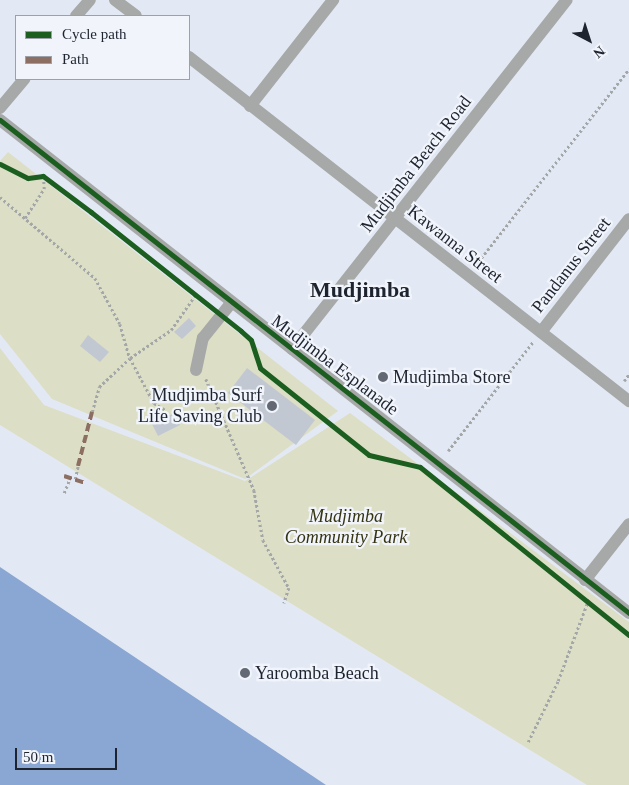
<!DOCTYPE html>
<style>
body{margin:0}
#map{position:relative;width:629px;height:785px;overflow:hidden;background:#e3e9f4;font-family:Georgia,serif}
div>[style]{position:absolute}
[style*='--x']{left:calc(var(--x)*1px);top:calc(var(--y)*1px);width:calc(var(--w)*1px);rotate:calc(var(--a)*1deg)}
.green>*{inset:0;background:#dcdfc5}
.water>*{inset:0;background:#8aa6d3}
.building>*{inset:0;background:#c2c8d2}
.path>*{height:2.5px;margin-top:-1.25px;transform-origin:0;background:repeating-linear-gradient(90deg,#a3a7a8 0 2.5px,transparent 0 5px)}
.minor>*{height:12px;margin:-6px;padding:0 6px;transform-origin:6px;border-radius:6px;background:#a7a8a8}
.quiet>*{height:4px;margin-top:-2px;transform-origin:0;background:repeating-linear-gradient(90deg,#8d6e63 0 8px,transparent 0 12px)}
.cycleway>*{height:5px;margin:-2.5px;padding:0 2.5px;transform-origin:2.5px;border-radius:2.5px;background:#1b5e20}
.dots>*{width:14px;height:14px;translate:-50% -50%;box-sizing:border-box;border:2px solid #f1f5fb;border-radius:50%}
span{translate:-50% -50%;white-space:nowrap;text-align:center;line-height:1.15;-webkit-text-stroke:4.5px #f1f5fb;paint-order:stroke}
.street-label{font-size:18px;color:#1d242f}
.poi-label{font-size:18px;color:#1d242f}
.left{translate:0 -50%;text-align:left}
.right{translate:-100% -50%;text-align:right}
.park-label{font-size:18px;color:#353412;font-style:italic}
.district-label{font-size:22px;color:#1d242f;font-weight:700}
.legend{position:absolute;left:15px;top:15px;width:175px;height:65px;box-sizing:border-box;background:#f1f5fb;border:1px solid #9ca1a9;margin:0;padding:6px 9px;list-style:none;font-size:15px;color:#1d242f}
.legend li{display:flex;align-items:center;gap:10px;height:25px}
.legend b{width:25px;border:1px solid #9ca1a9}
.north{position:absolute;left:564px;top:15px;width:50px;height:50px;-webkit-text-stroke:4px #f1f5fb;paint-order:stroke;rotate:140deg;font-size:14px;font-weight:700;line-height:20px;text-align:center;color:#1d242f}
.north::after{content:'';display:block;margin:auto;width:18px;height:22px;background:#1d242f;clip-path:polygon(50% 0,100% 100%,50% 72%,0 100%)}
.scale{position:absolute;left:15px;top:748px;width:102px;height:22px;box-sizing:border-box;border:2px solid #1d242f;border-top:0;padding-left:6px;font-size:15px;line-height:18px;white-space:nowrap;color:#1d242f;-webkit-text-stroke:4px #f1f5fb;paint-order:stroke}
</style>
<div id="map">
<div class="green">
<div style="clip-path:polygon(8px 152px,338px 411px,245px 479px,52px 399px,0 334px,0 161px)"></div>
<div style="clip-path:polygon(0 348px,44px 405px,245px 481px,350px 413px,629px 622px,629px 785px,587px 785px,0 425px)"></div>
</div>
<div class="water">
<div style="clip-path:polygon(0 567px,326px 785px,0 785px)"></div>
</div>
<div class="building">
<div style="clip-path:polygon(189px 318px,196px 326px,182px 339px,174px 332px)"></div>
<div style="clip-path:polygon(88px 335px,109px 352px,100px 362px,80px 346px)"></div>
<div style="clip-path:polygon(247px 368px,315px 420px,296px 445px,228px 393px)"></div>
<div style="clip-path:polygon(174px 413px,180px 425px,158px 436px,152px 424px)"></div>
</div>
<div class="path">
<div style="--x:0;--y:197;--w:125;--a:40.5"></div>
<div style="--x:95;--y:278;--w:52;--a:61.5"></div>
<div style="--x:120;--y:324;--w:35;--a:74"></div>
<div style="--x:130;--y:358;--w:51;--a:61.9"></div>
<div style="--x:154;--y:403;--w:13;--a:32"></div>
<div style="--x:25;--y:218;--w:35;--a:-57"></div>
<div style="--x:44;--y:189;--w:13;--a:-94"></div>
<div style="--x:475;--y:266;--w:250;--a:-52"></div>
<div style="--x:206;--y:379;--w:121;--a:66.6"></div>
<div style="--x:254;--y:490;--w:51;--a:79.8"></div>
<div style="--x:263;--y:540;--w:55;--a:61.6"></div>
<div style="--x:289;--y:588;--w:16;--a:108"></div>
<div style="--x:624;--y:381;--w:9;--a:-54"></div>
<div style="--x:92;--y:412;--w:26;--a:-74"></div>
<div style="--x:99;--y:387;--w:42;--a:-43.1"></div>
<div style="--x:130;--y:358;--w:50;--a:-34.3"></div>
<div style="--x:171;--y:330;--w:44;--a:-55.2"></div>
<div style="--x:448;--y:451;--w:138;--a:-52.1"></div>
<div style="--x:75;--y:479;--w:13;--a:-77"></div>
<div style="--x:64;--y:493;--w:16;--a:-68"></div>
<div style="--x:528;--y:742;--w:68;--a:-63.8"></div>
<div style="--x:558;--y:681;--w:89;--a:-69.5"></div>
</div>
<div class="minor">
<div style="--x:115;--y:0;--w:26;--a:37"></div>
<div style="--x:76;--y:16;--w:21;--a:-49"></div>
<div style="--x:189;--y:57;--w:559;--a:38.02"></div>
<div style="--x:250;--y:106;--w:135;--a:-51.9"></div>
<div style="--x:0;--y:108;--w:38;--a:-50"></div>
<div style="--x:0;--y:120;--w:799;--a:38.09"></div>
<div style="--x:541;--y:332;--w:143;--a:-52.1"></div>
<div style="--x:292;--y:349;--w:444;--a:-51.8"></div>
<div style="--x:196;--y:370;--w:33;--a:-78"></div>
<div style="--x:203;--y:338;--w:45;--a:-51.3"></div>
<div style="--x:585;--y:580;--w:71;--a:-51.8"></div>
</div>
<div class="quiet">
<div style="--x:78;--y:466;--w:56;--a:-75.5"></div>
<div style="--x:64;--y:476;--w:22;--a:18"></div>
</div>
<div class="cycleway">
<div style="--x:0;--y:120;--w:799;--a:38.09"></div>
<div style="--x:0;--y:164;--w:31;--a:27"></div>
<div style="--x:28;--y:178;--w:15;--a:-8"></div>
<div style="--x:43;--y:176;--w:60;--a:36.9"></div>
<div style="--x:91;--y:212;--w:191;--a:38.4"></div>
<div style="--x:241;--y:331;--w:13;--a:42"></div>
<div style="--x:251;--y:340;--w:29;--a:72"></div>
<div style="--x:260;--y:368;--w:139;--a:38.6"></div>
<div style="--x:369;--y:455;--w:52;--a:13.2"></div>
<div style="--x:420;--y:467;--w:268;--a:38.8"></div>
</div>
<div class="dots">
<div style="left:383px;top:377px;background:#626974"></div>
<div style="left:272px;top:406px;background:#626974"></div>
<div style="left:245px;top:673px;background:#626974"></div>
</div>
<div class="street-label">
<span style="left:416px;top:164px;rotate:-52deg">Mudjimba Beach Road</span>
<span style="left:455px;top:244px;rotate:38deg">Kawanna Street</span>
<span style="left:571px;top:265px;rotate:-52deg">Pandanus Street</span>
<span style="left:335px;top:365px;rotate:37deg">Mudjimba Esplanade</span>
</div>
<div class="poi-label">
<span class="left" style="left:393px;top:377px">Mudjimba Store</span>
<span class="right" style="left:262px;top:406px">Mudjimba Surf<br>Life Saving Club</span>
<span class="left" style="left:255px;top:673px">Yaroomba Beach</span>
</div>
<div class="park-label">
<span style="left:346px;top:527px">Mudjimba<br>Community Park</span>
</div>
<div class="district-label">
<span style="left:360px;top:290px">Mudjimba</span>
</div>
<ul class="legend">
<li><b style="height:6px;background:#1b5e20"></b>Cycle path</li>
<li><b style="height:6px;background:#8d6e63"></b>Path</li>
</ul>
<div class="north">N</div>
<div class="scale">50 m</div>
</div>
